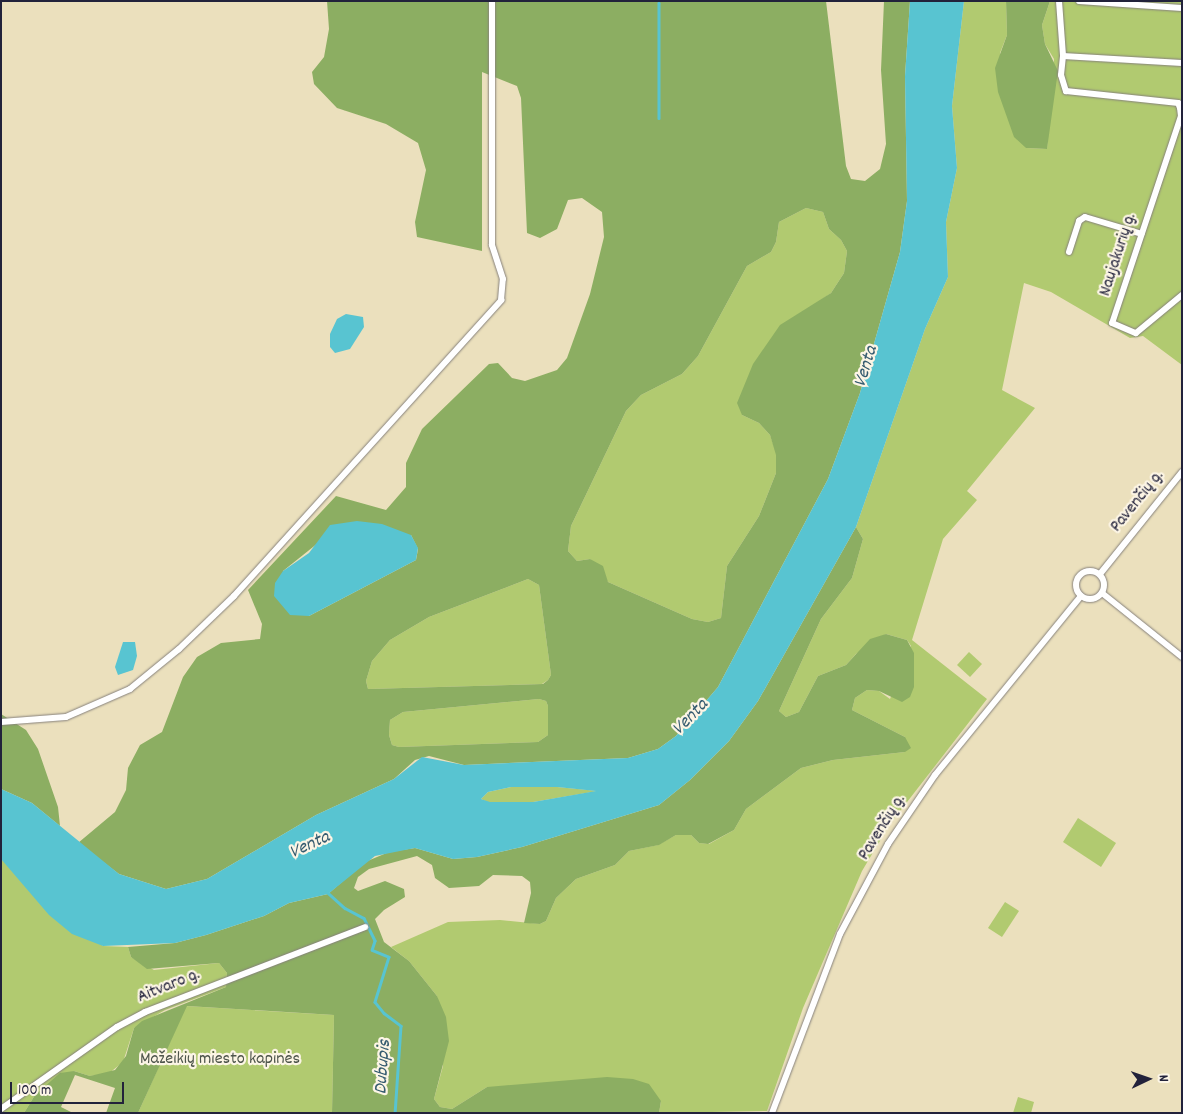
<!DOCTYPE html>
<meta charset="utf-8">
<style>
body{margin:0}
#map{position:relative;width:1183px;height:1114px;overflow:hidden;background:#ebe0bd;font-family:Dekko,sans-serif}
div>[style]{position:absolute}
[style*='--x']{left:calc(var(--x)*1px);top:calc(var(--y)*1px);width:calc(var(--w)*1px);rotate:calc(var(--a)*1deg)}
.green>*{inset:0;background:#b1ca70}
.forest>*{inset:0;background:#8cae62}
.water>*{inset:0;background:#58c4d1}
.stream>*{height:2.5px;margin:-1.25px;padding:0 1.25px;transform-origin:1.25px;border-radius:1.25px;background:#58c4d1}
.roads{filter:drop-shadow(0 0 1px #86817c) drop-shadow(0 0 1px #86817c)}
.street>*{height:6px;margin:-3px;padding:0 3px;transform-origin:3px;border-radius:3px;background:#fff}
.street>.ring{margin:-3px;padding:0;box-sizing:content-box;background:none;border:6px solid #fff;border-radius:50%}
span{translate:-50% -50%;white-space:nowrap;text-align:center;line-height:1.15;-webkit-text-stroke:4.5px #fcf5e5;paint-order:stroke}
.street-label{font-size:18px;color:#22223b}
.park-label{font-size:18px;color:#4d544b}
.water-label{font-size:19px;color:#355b70;font-style:italic}
.frame{position:absolute;inset:0;border:2px solid #22223b;pointer-events:none}
.north{position:absolute;left:1123px;top:1054px;width:50px;height:50px;-webkit-text-stroke:4px #fcf5e5;paint-order:stroke;rotate:87deg;font-size:14px;font-weight:700;line-height:20px;text-align:center;color:#22223b}
.north::after{content:'';display:block;margin:auto;width:18px;height:22px;background:#22223b;clip-path:polygon(50% 0,100% 100%,50% 72%,0 100%)}
.scale{position:absolute;left:10px;top:1082px;width:114px;height:22px;box-sizing:border-box;border:2px solid #22223b;border-top:0;padding-left:6px;font-size:15px;line-height:18px;white-space:nowrap;color:#22223b;-webkit-text-stroke:4px #fcf5e5;paint-order:stroke}
</style>
<div id="map">
<div class="green">
<div style="clip-path:polygon(964px 1px,1006px 1px,1007px 35px,1000px 53px,1026px 148px,1047px 149px,1054px 59px,1045px 44px,1042px 25px,1050px 1px,1182px 1px,1182px 365px,1143px 336px,1130px 338px,1051px 292px,1024px 283px,1002px 390px,1035px 408px,967px 491px,977px 500px,943px 539px,912px 640px,987px 699px,890px 824px,862px 871px,803px 1008px,767px 1111px,659px 1113px,661px 1101px,487px 1087px,452px 1109px,440px 1107px,434px 1099px,443px 1066px,437px 996px,409px 961px,391px 947px,448px 922px,500px 920px,540px 924px,546px 921px,556px 898px,576px 879px,615px 865px,629px 851px,658px 845px,676px 835px,691px 835px,699px 843px,709px 844px,734px 830px,746px 809px,801px 768px,833px 760px,905px 752px,905px 737px,852px 710px,855px 698px,867px 690px,879px 691px,890px 699px,911px 646px,907px 640px,886px 634px,856px 654px,846px 665px,818px 676px,799px 712px,786px 717px,779px 711px,821px 619px,852px 578px,863px 539px,856px 527px,925px 329px,948px 277px,946px 222px,957px 168px,952px 106px)"></div>
<div style="clip-path:polygon(806px 208px,823px 212px,829px 229px,841px 240px,847px 251px,844px 273px,831px 293px,810px 308px,742px 415px,759px 423px,770px 435px,777px 455px,776px 473px,759px 516px,727px 566px,721px 618px,708px 622px,692px 619px,608px 582px,590px 559px,577px 561px,568px 551px,571px 526px,626px 411px,641px 395px,682px 374px,698px 356px,747px 266px,771px 252px,776px 242px,779px 222px)"></div>
<div style="clip-path:polygon(528px 579px,539px 585px,551px 675px,548px 680px,542px 684px,368px 689px,366px 681px,372px 661px,390px 640px,429px 617px)"></div>
<div style="clip-path:polygon(969px 652px,982px 664px,970px 677px,957px 665px)"></div>
<div style="clip-path:polygon(539px 699px,546px 701px,548px 706px,548px 735px,538px 742px,399px 747px,392px 745px,389px 735px,390px 720px,403px 712px)"></div>
<div style="clip-path:polygon(511px 787px,557px 787px,598px 791px,533px 802px,490px 803px,481px 799px,488px 792px)"></div>
<div style="clip-path:polygon(1078px 818px,1116px 843px,1101px 867px,1063px 842px)"></div>
<div style="clip-path:polygon(1px 859px,103px 946px,128px 947px,131px 957px,154px 970px,219px 963px,227px 973px,226px 987px,165px 1010px,134px 1028px,123px 1062px,108px 1074px,90px 1076px,74px 1071px,35px 1095px,24px 1113px,1px 1113px)"></div>
<div style="clip-path:polygon(1005px 902px,1019px 911px,1002px 937px,988px 928px)"></div>
<div style="clip-path:polygon(186px 1006px,334px 1015px,332px 1113px,138px 1113px)"></div>
<div style="clip-path:polygon(1018px 1097px,1034px 1102px,1031px 1113px,1013px 1113px)"></div>
</div>
<div class="forest">
<div style="clip-path:polygon(evenodd,327px 1px,826px 1px,846px 166px,851px 179px,865px 181px,880px 169px,886px 144px,881px 70px,884px 1px,910px 1px,905px 76px,907px 201px,900px 252px,860px 393px,828px 479px,718px 687px,676px 736px,658px 749px,628px 758px,464px 765px,429px 756px,415px 760px,394px 779px,316px 815px,207px 879px,166px 889px,119px 874px,78px 843px,115px 812px,126px 790px,128px 768px,140px 745px,162px 732px,183px 677px,197px 657px,221px 643px,260px 639px,262px 624px,248px 590px,336px 496px,386px 510px,406px 487px,406px 463px,422px 429px,489px 364px,498px 363px,512px 378px,525px 381px,557px 370px,567px 358px,590px 294px,604px 237px,602px 212px,582px 198px,568px 200px,557px 229px,540px 238px,527px 233px,521px 98px,517px 86px,482px 72px,482px 251px,417px 237px,415px 222px,426px 170px,418px 143px,386px 124px,337px 108px,314px 84px,312px 72px,324px 57px,329px 29px,327px 1px,806px 208px,823px 212px,829px 229px,841px 240px,847px 251px,844px 273px,831px 293px,780px 325px,753px 364px,737px 403px,742px 415px,759px 423px,770px 435px,776px 455px,776px 473px,759px 516px,727px 566px,721px 618px,708px 622px,692px 619px,608px 582px,603px 566px,590px 559px,577px 561px,568px 551px,571px 526px,626px 411px,641px 395px,682px 374px,698px 356px,747px 266px,771px 252px,776px 242px,779px 222px,806px 208px,327px 1px,411px 535px,418px 549px,416px 560px,309px 616px,283px 571px,318px 543px,411px 535px,327px 1px,528px 579px,539px 585px,551px 675px,548px 680px,543px 684px,368px 689px,366px 681px,372px 661px,390px 640px,429px 617px,528px 579px,327px 1px,539px 699px,546px 701px,548px 706px,548px 735px,538px 742px,399px 747px,392px 745px,389px 735px,390px 720px,403px 712px,539px 699px)"></div>
<div style="clip-path:polygon(1006px 1px,1050px 1px,1042px 25px,1045px 44px,1058px 71px,1047px 149px,1026px 148px,1014px 137px,998px 92px,995px 68px,1007px 35px)"></div>
<div style="clip-path:polygon(856px 527px,863px 539px,852px 578px,821px 619px,779px 711px,786px 717px,799px 712px,818px 676px,846px 665px,870px 639px,886px 634px,907px 640px,914px 653px,914px 687px,910px 697px,902px 702px,879px 691px,867px 690px,855px 698px,852px 710px,905px 737px,911px 748px,905px 752px,833px 760px,801px 768px,746px 809px,734px 830px,708px 844px,699px 843px,691px 835px,676px 835px,659px 845px,629px 851px,615px 865px,576px 879px,556px 898px,546px 921px,540px 924px,524px 923px,531px 893px,530px 882px,522px 876px,493px 875px,479px 886px,449px 888px,435px 878px,432px 865px,417px 856px,369px 869px,358px 877px,354px 888px,358px 891px,385px 881px,404px 889px,405px 897px,384px 910px,375px 919px,384px 942px,409px 961px,437px 996px,446px 1017px,449px 1041px,434px 1099px,440px 1107px,452px 1109px,487px 1087px,607px 1077px,633px 1079px,649px 1084px,661px 1101px,659px 1113px,332px 1113px,334px 1015px,187px 1006px,138px 1113px,106px 1113px,115px 1088px,75px 1075px,61px 1107px,73px 1113px,24px 1113px,35px 1095px,60px 1073px,74px 1071px,90px 1076px,115px 1070px,126px 1056px,134px 1028px,142px 1021px,226px 987px,227px 973px,219px 963px,147px 969px,131px 957px,128px 947px,175px 943px,206px 935px,264px 916px,289px 903px,328px 894px,365px 862px,389px 852px,415px 848px,453px 859px,477px 857px,522px 847px,659px 805px,690px 780px,729px 741px,758px 701px)"></div>
<div style="clip-path:polygon(1px 714px,26px 730px,38px 749px,58px 807px,60px 826px,32px 803px,1px 789px)"></div>
</div>
<div class="water">
<div style="clip-path:polygon(evenodd,910px 1px,964px 1px,952px 106px,957px 168px,946px 222px,948px 277px,925px 329px,856px 527px,758px 701px,729px 741px,690px 780px,659px 805px,522px 847px,477px 857px,453px 859px,415px 848px,375px 856px,328px 894px,289px 903px,264px 916px,206px 935px,175px 943px,103px 946px,72px 934px,49px 915px,1px 859px,1px 789px,32px 803px,119px 874px,166px 889px,207px 879px,316px 815px,394px 779px,422px 757px,464px 765px,628px 758px,658px 749px,676px 736px,718px 687px,828px 479px,860px 393px,900px 252px,907px 201px,905px 76px,910px 1px,511px 787px,557px 787px,596px 791px,533px 802px,490px 802px,481px 799px,488px 792px,511px 787px)"></div>
<div style="clip-path:polygon(346px 314px,363px 317px,364px 327px,350px 349px,335px 353px,330px 347px,330px 334px,337px 319px)"></div>
<div style="clip-path:polygon(357px 521px,382px 524px,411px 535px,418px 548px,416px 560px,309px 616px,290px 615px,274px 596px,275px 583px,283px 571px,309px 553px,330px 525px)"></div>
<div style="clip-path:polygon(123px 642px,135px 642px,137px 656px,133px 670px,118px 675px,115px 667px)"></div>
</div>
<div class="stream">
<div style="--x:659;--y:3;--w:115;--a:90"></div>
<div style="--x:327;--y:892;--w:24;--a:42"></div>
<div style="--x:345;--y:908;--w:21;--a:28"></div>
<div style="--x:364;--y:918;--w:25;--a:64"></div>
<div style="--x:375;--y:941;--w:9;--a:108"></div>
<div style="--x:372;--y:950;--w:18;--a:22"></div>
<div style="--x:389;--y:957;--w:47;--a:107.3"></div>
<div style="--x:375;--y:1002;--w:14;--a:51"></div>
<div style="--x:384;--y:1013;--w:21;--a:37"></div>
<div style="--x:401;--y:1026;--w:87;--a:93.9"></div>
</div>
<div class="roads">
<div class="street">
<div style="--x:1059;--y:1;--w:55;--a:85.8"></div>
<div style="--x:1063;--y:56;--w:19;--a:96"></div>
<div style="--x:1061;--y:75;--w:17;--a:73"></div>
<div style="--x:1066;--y:91;--w:113;--a:6.1"></div>
<div style="--x:1178;--y:103;--w:5;--a:68"></div>
<div style="--x:1180;--y:108;--w:8;--a:83"></div>
<div style="--x:1181;--y:116;--w:218;--a:108.4"></div>
<div style="--x:1112;--y:323;--w:26;--a:23"></div>
<div style="--x:1136;--y:333;--w:60;--a:-39.6"></div>
<div style="--x:1079;--y:1;--w:103;--a:3.9"></div>
<div style="--x:1063;--y:56;--w:119;--a:3.4"></div>
<div style="--x:1069;--y:252;--w:33;--a:-72"></div>
<div style="--x:1079;--y:221;--w:7;--a:-34"></div>
<div style="--x:1085;--y:217;--w:59;--a:16.6"></div>
<div class="ring" style="left:1076px;top:571px;width:22px;height:22px"></div>
<div style="--x:1100;--y:574;--w:131;--a:-51.2"></div>
<div style="--x:1102;--y:593;--w:102;--a:38.7"></div>
<div style="--x:1;--y:722;--w:65;--a:-4.4"></div>
<div style="--x:66;--y:717;--w:70;--a:-23.6"></div>
<div style="--x:130;--y:689;--w:63;--a:-39.2"></div>
<div style="--x:179;--y:649;--w:76;--a:-43.9"></div>
<div style="--x:234;--y:596;--w:399;--a:-47.9"></div>
<div style="--x:501;--y:300;--w:21;--a:-85"></div>
<div style="--x:503;--y:279;--w:36;--a:-108"></div>
<div style="--x:492;--y:245;--w:244;--a:-90"></div>
<div style="--x:1;--y:1109;--w:142;--a:-35.3"></div>
<div style="--x:117;--y:1027;--w:32;--a:-28"></div>
<div style="--x:145;--y:1012;--w:236;--a:-21.1"></div>
<div style="--x:772;--y:1113;--w:191;--a:-69.2"></div>
<div style="--x:840;--y:934;--w:102;--a:-61.9"></div>
<div style="--x:888;--y:844;--w:83;--a:-55.7"></div>
<div style="--x:935;--y:775;--w:231;--a:-50.8"></div>
</div>
</div>
<div class="street-label">
<span style="left:1119px;top:255px;rotate:-72deg">Naujakurių g.</span>
<span style="left:1138px;top:502px;rotate:-51deg">Pavenčių g.</span>
<span style="left:883px;top:828px;rotate:-58deg">Pavenčių g.</span>
<span style="left:169px;top:987px;rotate:-22deg">Aitvaro g.</span>
</div>
<div class="park-label">
<span style="left:220px;top:1060px">Mažeikių miesto kapinės</span>
</div>
<div class="water-label">
<span style="left:867px;top:367px;rotate:-73deg">Venta</span>
<span style="left:691px;top:718px;rotate:-46deg">Venta</span>
<span style="left:310px;top:846px;rotate:-25deg">Venta</span>
<span style="left:384px;top:1067px;rotate:-86deg">Dubupis</span>
</div>
<div class="frame"></div>
<div class="north">N</div>
<div class="scale">100 m</div>
</div>
